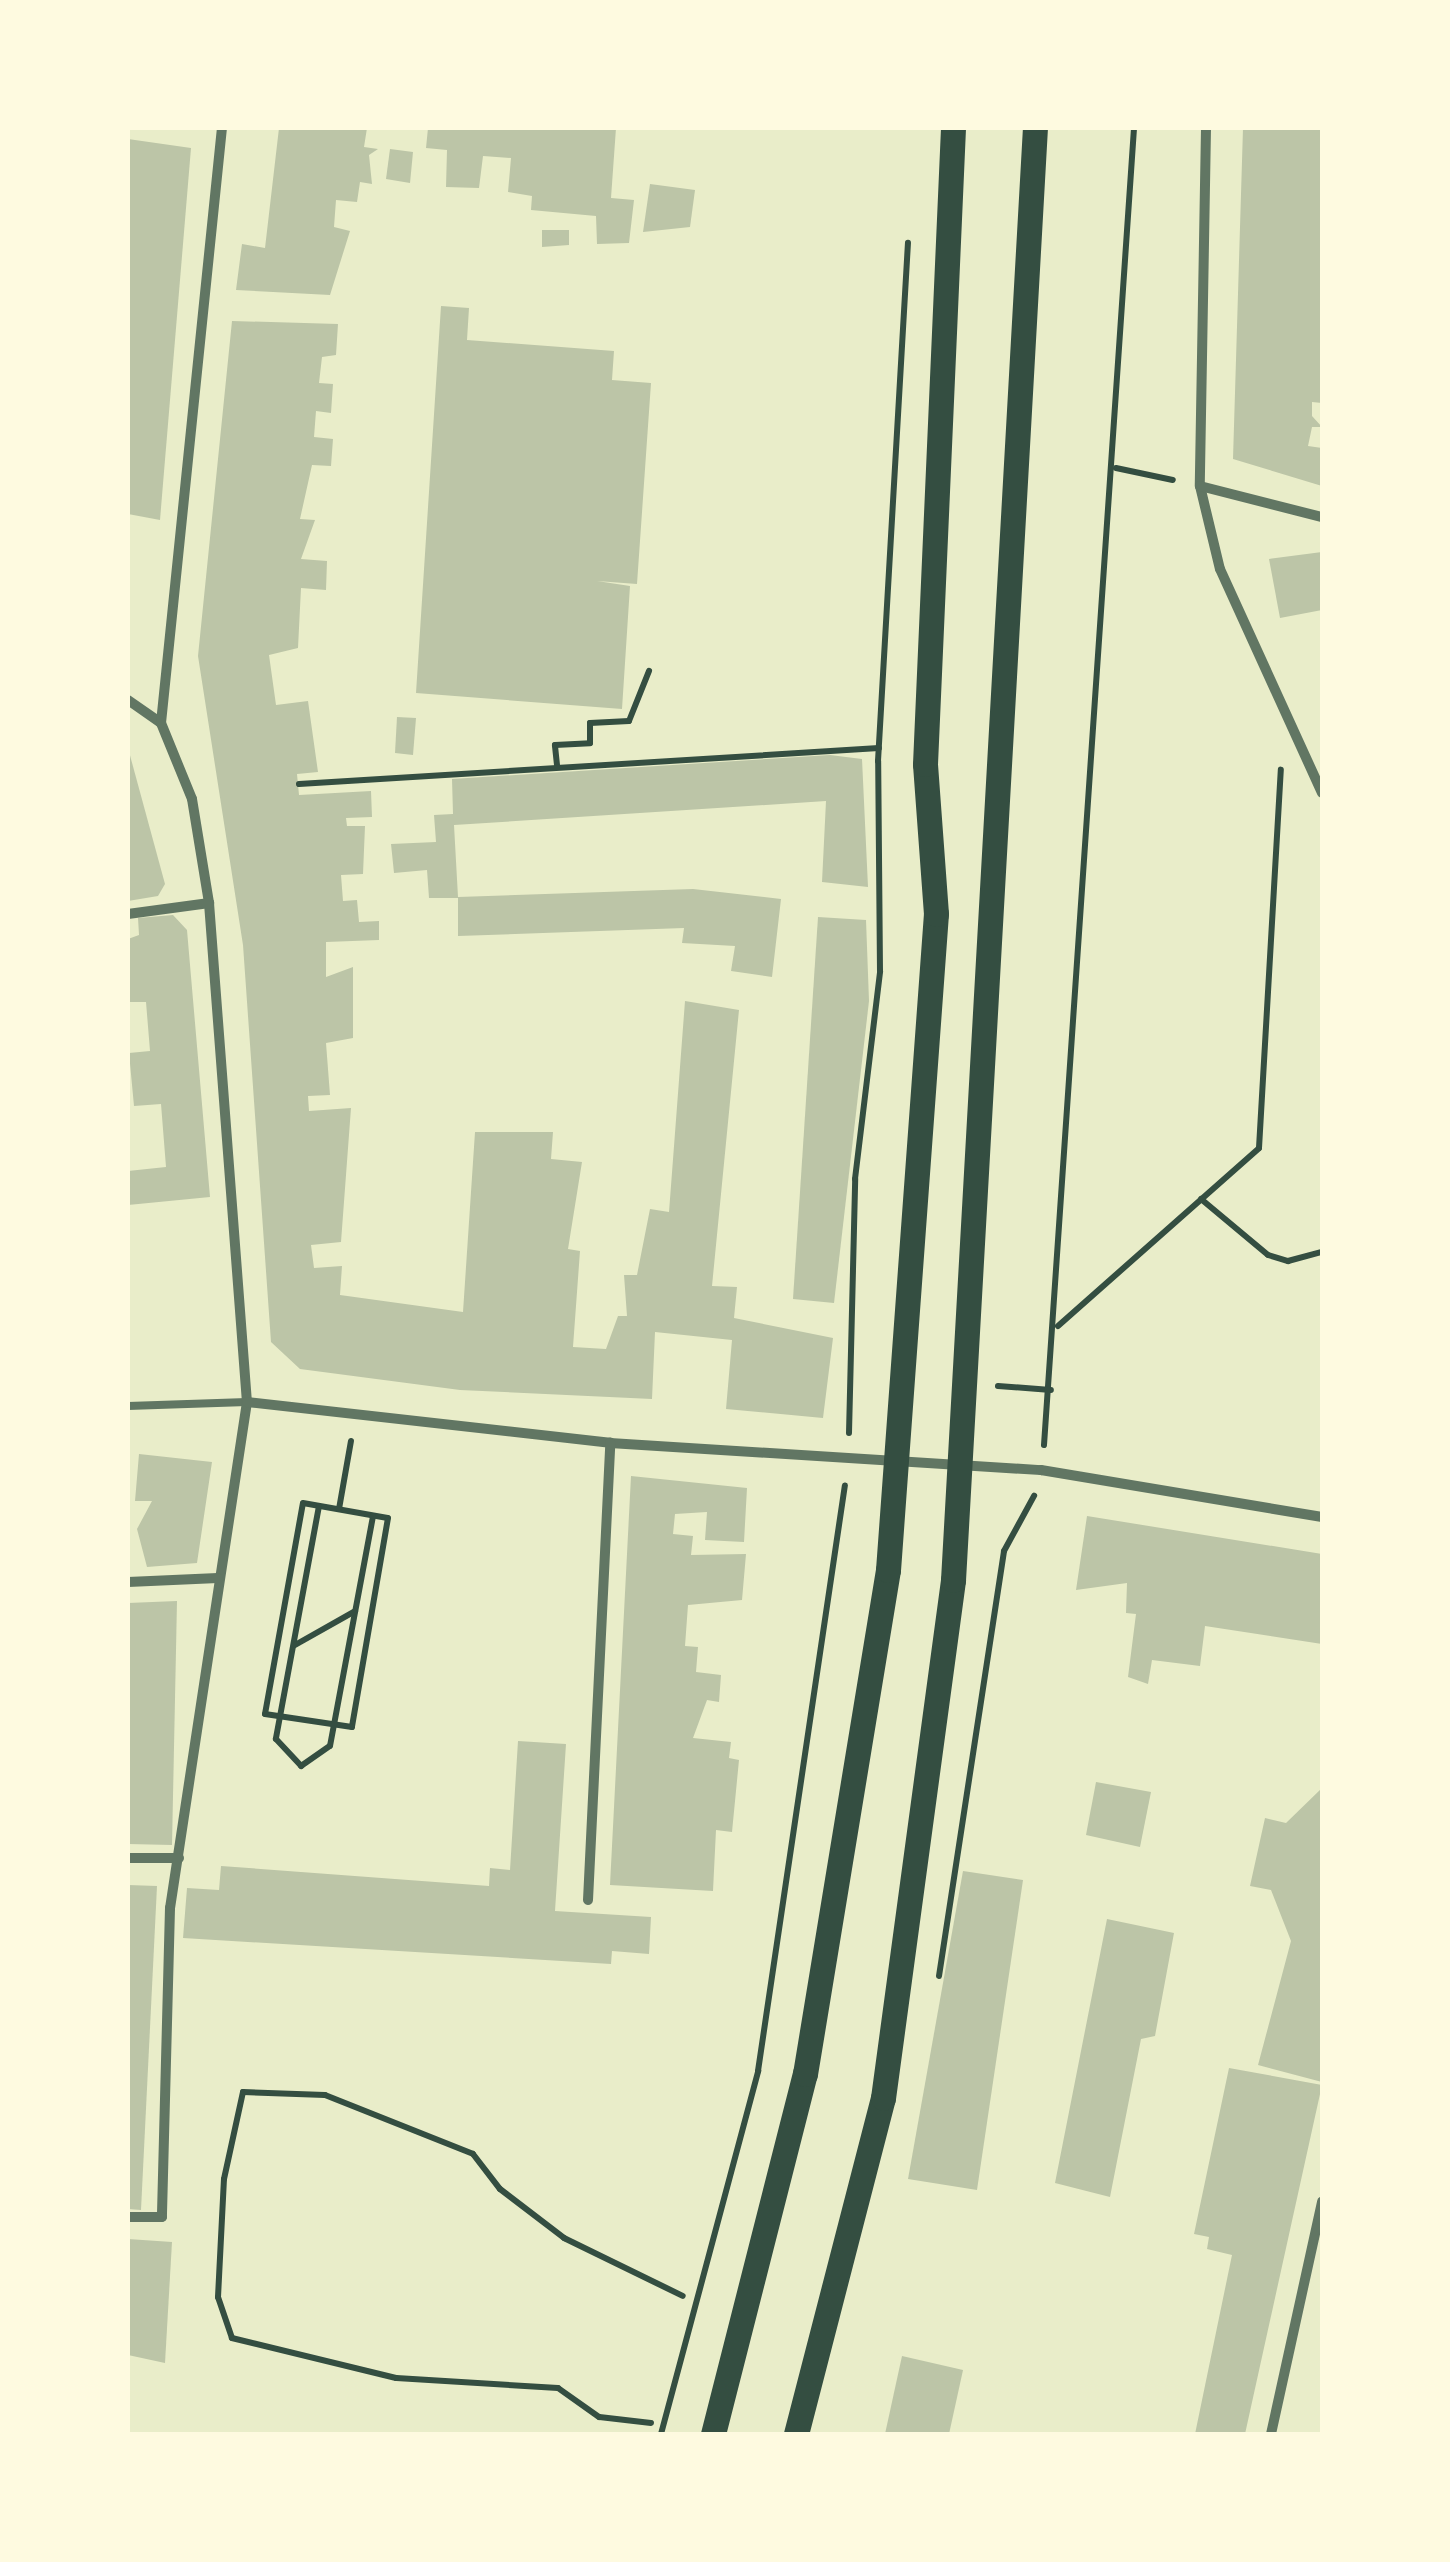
<!DOCTYPE html>
<style>
body{margin:0}
#map{position:relative;width:1450px;height:2562px;overflow:hidden;background:#e9edc9;font-family:Spectral,serif}
div>[style]{position:absolute}
[style*='--x']{left:calc(var(--x)*1px);top:calc(var(--y)*1px);width:calc(var(--w)*1px);rotate:calc(var(--a)*1deg)}
.building>*{inset:0;background:#bcc5a7}
.path>*{height:6px;margin:-3px;padding:0 3px;transform-origin:3px;border-radius:3px;background:#344e41}
.service>*{height:8px;margin:-4px;padding:0 4px;transform-origin:4px;border-radius:4px;background:#617663}
.minor>*{height:10px;margin:-5px;padding:0 5px;transform-origin:5px;border-radius:5px;background:#617663}
.primary>*{height:25px;margin:-12.5px;padding:0 12.5px;transform-origin:12.5px;border-radius:12.5px;background:#344e41}
span{translate:-50% -50%;white-space:nowrap;text-align:center;line-height:1.15;-webkit-text-stroke:10px #fefae0;paint-order:stroke}
.frame{position:absolute;inset:0;border:130px solid #fefae0;pointer-events:none}
</style>
<div id="map">
<div class="building">
<div style="clip-path:polygon(279px 128px,367px 128px,364px 147px,378px 149px,369px 155px,372px 184px,360px 182px,357px 202px,336px 200px,334px 227px,350px 231px,330px 295px,236px 290px,242px 244px,265px 248px)"></div>
<div style="clip-path:polygon(428px 128px,616px 128px,611px 198px,634px 200px,629px 243px,597px 244px,596px 216px,531px 210px,532px 196px,508px 192px,511px 158px,483px 156px,479px 188px,446px 187px,447px 150px,426px 148px)"></div>
<div style="clip-path:polygon(1243px 128px,1322px 128px,1322px 403px,1312px 402px,1312px 416px,1322px 427px,1312px 427px,1308px 446px,1322px 448px,1322px 486px,1233px 459px)"></div>
<div style="clip-path:polygon(128px 139px,191px 148px,160px 520px,128px 514px)"></div>
<div style="clip-path:polygon(390px 149px,413px 152px,410px 183px,386px 179px)"></div>
<div style="clip-path:polygon(650px 184px,695px 190px,690px 227px,643px 232px)"></div>
<div style="clip-path:polygon(542px 230px,569px 230px,569px 245px,542px 247px)"></div>
<div style="clip-path:polygon(441px 306px,469px 308px,467px 340px,614px 351px,612px 380px,651px 383px,637px 584px,597px 581px,630px 586px,622px 709px,416px 693px)"></div>
<div style="clip-path:polygon(232px 321px,338px 324px,336px 355px,322px 357px,319px 383px,333px 384px,331px 413px,316px 411px,314px 437px,333px 439px,331px 466px,312px 465px,300px 519px,315px 520px,301px 559px,327px 561px,326px 590px,301px 588px,298px 648px,269px 655px,276px 705px,308px 701px,318px 772px,297px 774px,299px 795px,371px 791px,372px 817px,346px 818px,347px 826px,365px 826px,363px 874px,341px 875px,343px 901px,357px 900px,359px 922px,379px 921px,379px 940px,326px 942px,326px 977px,353px 967px,353px 1038px,326px 1043px,330px 1095px,308px 1096px,309px 1111px,351px 1108px,341px 1242px,311px 1245px,314px 1268px,342px 1266px,340px 1295px,463px 1312px,475px 1132px,553px 1132px,551px 1159px,582px 1162px,568px 1249px,580px 1251px,573px 1347px,606px 1349px,618px 1316px,627px 1316px,624px 1275px,637px 1275px,650px 1209px,669px 1212px,685px 1001px,739px 1010px,712px 1286px,737px 1287px,734px 1318px,833px 1338px,823px 1418px,726px 1409px,732px 1340px,655px 1332px,652px 1399px,460px 1390px,300px 1369px,271px 1342px,243px 945px,198px 656px)"></div>
<div style="clip-path:polygon(1322px 552px,1322px 610px,1280px 618px,1269px 559px)"></div>
<div style="clip-path:polygon(397px 717px,416px 718px,413px 755px,395px 753px)"></div>
<div style="clip-path:polygon(128px 748px,165px 884px,158px 896px,128px 901px)"></div>
<div style="clip-path:polygon(830px 755px,862px 759px,868px 887px,822px 882px,826px 801px,454px 825px,458px 897px,693px 889px,781px 899px,772px 977px,731px 971px,735px 946px,682px 943px,684px 928px,458px 936px,458px 898px,429px 898px,427px 870px,394px 873px,391px 844px,436px 842px,434px 815px,453px 814px,452px 779px)"></div>
<div style="clip-path:polygon(173px 915px,187px 930px,210px 1197px,128px 1205px,128px 1171px,166px 1167px,161px 1104px,134px 1106px,129px 1053px,150px 1051px,146px 1002px,128px 1002px,128px 939px,139px 935px,138px 918px)"></div>
<div style="clip-path:polygon(818px 917px,866px 920px,869px 1001px,834px 1303px,793px 1299px)"></div>
<div style="clip-path:polygon(139px 1454px,212px 1462px,197px 1563px,147px 1567px,137px 1529px,152px 1501px,135px 1501px)"></div>
<div style="clip-path:polygon(631px 1476px,747px 1488px,744px 1542px,705px 1540px,707px 1512px,675px 1514px,673px 1534px,693px 1536px,691px 1555px,746px 1554px,742px 1600px,688px 1605px,685px 1646px,698px 1647px,696px 1672px,721px 1675px,719px 1702px,707px 1700px,693px 1738px,731px 1742px,729px 1758px,739px 1760px,732px 1832px,716px 1830px,713px 1891px,610px 1885px)"></div>
<div style="clip-path:polygon(1087px 1516px,1322px 1554px,1322px 1644px,1205px 1626px,1200px 1666px,1152px 1660px,1148px 1684px,1128px 1677px,1136px 1614px,1126px 1613px,1127px 1583px,1076px 1590px)"></div>
<div style="clip-path:polygon(177px 1601px,172px 1845px,128px 1844px,128px 1603px)"></div>
<div style="clip-path:polygon(518px 1741px,566px 1744px,555px 1911px,651px 1917px,649px 1954px,612px 1951px,611px 1964px,183px 1938px,187px 1888px,219px 1890px,221px 1866px,489px 1886px,490px 1868px,510px 1870px)"></div>
<div style="clip-path:polygon(1096px 1782px,1151px 1792px,1140px 1847px,1086px 1835px)"></div>
<div style="clip-path:polygon(1322px 1788px,1322px 2082px,1258px 2065px,1291px 1941px,1271px 1890px,1250px 1886px,1265px 1818px,1286px 1823px)"></div>
<div style="clip-path:polygon(963px 1871px,1023px 1880px,977px 2190px,908px 2179px)"></div>
<div style="clip-path:polygon(128px 1885px,157px 1886px,141px 2210px,128px 2209px)"></div>
<div style="clip-path:polygon(1107px 1919px,1174px 1933px,1155px 2036px,1141px 2039px,1110px 2197px,1055px 2183px)"></div>
<div style="clip-path:polygon(1229px 2068px,1322px 2085px,1245px 2434px,1195px 2434px,1232px 2255px,1207px 2249px,1209px 2237px,1194px 2234px)"></div>
<div style="clip-path:polygon(128px 2239px,172px 2242px,165px 2363px,128px 2355px)"></div>
<div style="clip-path:polygon(902px 2356px,963px 2370px,949px 2434px,885px 2434px)"></div>
</div>
<div class="path">
<div style="--x:1116;--y:468;--w:58;--a:11.9"></div>
<div style="--x:557;--y:765;--w:20;--a:-96"></div>
<div style="--x:555;--y:745;--w:35;--a:-3"></div>
<div style="--x:590;--y:743;--w:20;--a:-90"></div>
<div style="--x:590;--y:723;--w:39;--a:-3"></div>
<div style="--x:629;--y:721;--w:54;--a:-68.2"></div>
<div style="--x:299;--y:784;--w:581;--a:-3.55"></div>
<div style="--x:1201;--y:1199;--w:87;--a:39.9"></div>
<div style="--x:1268;--y:1255;--w:21;--a:17"></div>
<div style="--x:1288;--y:1261;--w:35;--a:-15"></div>
<div style="--x:1058;--y:1326;--w:268;--a:-41.5"></div>
<div style="--x:1259;--y:1148;--w:379;--a:-86.7"></div>
<div style="--x:998;--y:1386;--w:53;--a:4.3"></div>
<div style="--x:849;--y:1433;--w:254;--a:-88.6"></div>
<div style="--x:855;--y:1179;--w:209;--a:-83.1"></div>
<div style="--x:880;--y:971;--w:210;--a:-90.5"></div>
<div style="--x:878;--y:761;--w:519;--a:-86.69"></div>
<div style="--x:1044;--y:1445;--w:1320;--a:-86.09"></div>
<div style="--x:303;--y:1503;--w:86;--a:10"></div>
<div style="--x:388;--y:1518;--w:212;--a:99.8"></div>
<div style="--x:352;--y:1727;--w:88;--a:-171.5"></div>
<div style="--x:265;--y:1714;--w:214;--a:-79.8"></div>
<div style="--x:319;--y:1506;--w:237;--a:100.5"></div>
<div style="--x:276;--y:1739;--w:37;--a:47"></div>
<div style="--x:301;--y:1766;--w:35;--a:-35"></div>
<div style="--x:330;--y:1746;--w:234;--a:-79.4"></div>
<div style="--x:339;--y:1509;--w:69;--a:-80"></div>
<div style="--x:295;--y:1645;--w:69;--a:-29.5"></div>
<div style="--x:939;--y:1976;--w:430;--a:-81.3"></div>
<div style="--x:1004;--y:1551;--w:63;--a:-61.4"></div>
<div style="--x:651;--y:2423;--w:52;--a:-173.4"></div>
<div style="--x:599;--y:2417;--w:50;--a:-144.7"></div>
<div style="--x:558;--y:2388;--w:162;--a:-176.5"></div>
<div style="--x:396;--y:2378;--w:169;--a:-166.3"></div>
<div style="--x:232;--y:2338;--w:43;--a:-108.9"></div>
<div style="--x:218;--y:2297;--w:118;--a:-87.1"></div>
<div style="--x:224;--y:2179;--w:89;--a:-77.7"></div>
<div style="--x:243;--y:2092;--w:82;--a:2.1"></div>
<div style="--x:325;--y:2095;--w:159;--a:21.7"></div>
<div style="--x:473;--y:2154;--w:44;--a:52.4"></div>
<div style="--x:500;--y:2189;--w:81;--a:37.4"></div>
<div style="--x:564;--y:2238;--w:132;--a:26"></div>
<div style="--x:661;--y:2434;--w:376;--a:-75"></div>
<div style="--x:758;--y:2071;--w:592;--a:-81.56"></div>
</div>
<div class="service">
<div style="--x:128;--y:1406;--w:119;--a:-1.9"></div>
</div>
<div class="minor">
<div style="--x:1206;--y:128;--w:358;--a:91"></div>
<div style="--x:1200;--y:486;--w:85;--a:76.5"></div>
<div style="--x:1220;--y:569;--w:246;--a:65.5"></div>
<div style="--x:1200;--y:486;--w:126;--a:14.3"></div>
<div style="--x:128;--y:700;--w:40;--a:34.9"></div>
<div style="--x:161;--y:723;--w:82;--a:67.8"></div>
<div style="--x:192;--y:799;--w:105;--a:80.7"></div>
<div style="--x:209;--y:903;--w:500;--a:85.65"></div>
<div style="--x:247;--y:1402;--w:512;--a:98.65"></div>
<div style="--x:170;--y:1908;--w:309;--a:91.5"></div>
<div style="--x:162;--y:2217;--w:34;--a:180"></div>
<div style="--x:161;--y:723;--w:598;--a:-84.15"></div>
<div style="--x:128;--y:914;--w:82;--a:-7.7"></div>
<div style="--x:247;--y:1402;--w:365;--a:6.4"></div>
<div style="--x:610;--y:1443;--w:432;--a:3.6"></div>
<div style="--x:1041;--y:1470;--w:285;--a:9.5"></div>
<div style="--x:128;--y:1582;--w:90;--a:-2.5"></div>
<div style="--x:128;--y:1858;--w:51;--a:0"></div>
<div style="--x:588;--y:1900;--w:458;--a:-87.2"></div>
<div style="--x:1271;--y:2434;--w:238;--a:-77.6"></div>
</div>
<div class="primary">
<div style="--x:713;--y:2434;--w:372;--a:-75.7"></div>
<div style="--x:805;--y:2074;--w:511;--a:-80.65"></div>
<div style="--x:888;--y:1570;--w:658;--a:-85.82"></div>
<div style="--x:936;--y:914;--w:150;--a:-94.2"></div>
<div style="--x:925;--y:764;--w:637;--a:-87.48"></div>
<div style="--x:796;--y:2434;--w:347;--a:-75.5"></div>
<div style="--x:883;--y:2098;--w:523;--a:-82.3"></div>
<div style="--x:953;--y:1580;--w:1454;--a:-86.77"></div>
</div>
<div class="frame"></div>
</div>
